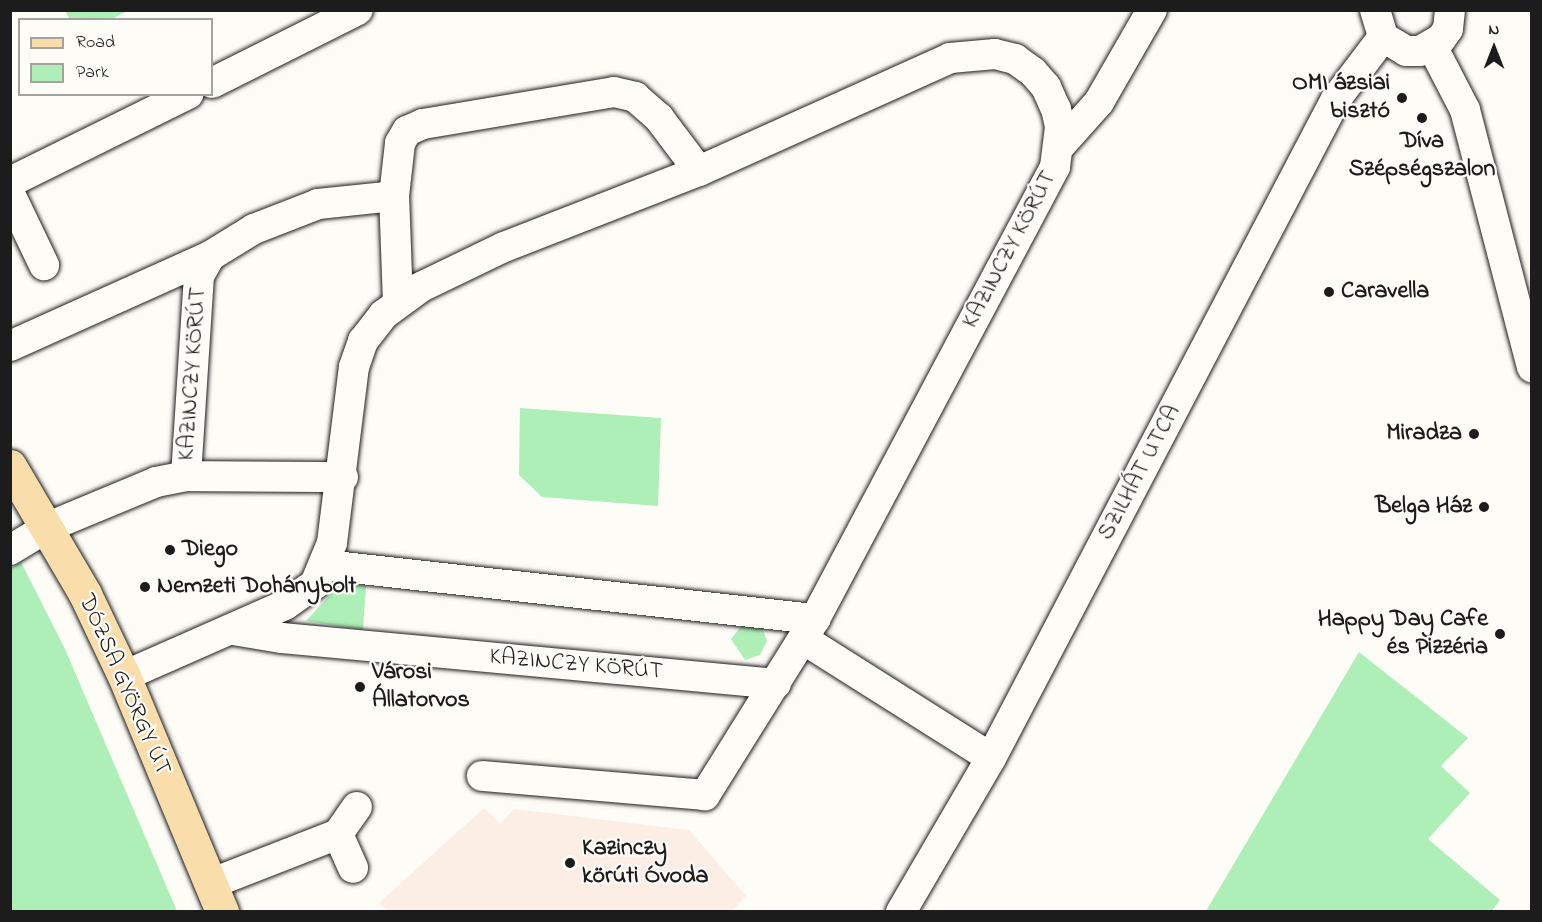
<!DOCTYPE html>
<meta charset="utf-8">
<style>
body{margin:0}
#map{position:relative;width:1542px;height:922px;overflow:hidden;background:#fdfcf7;font-family:"Indie Flower",sans-serif}
div>[style]{position:absolute}
[style*='--x']{left:calc(var(--x)*1px);top:calc(var(--y)*1px);width:calc(var(--w)*1px);rotate:calc(var(--a)*1deg)}
.built>*{inset:0;background:#fcede5}
.green>*{inset:0;background:#aeefb7}
.roads{filter:drop-shadow(0 0 2px #1c1c1c) drop-shadow(0 0 2px #1c1c1c)}
.minor>*{height:30px;margin:-15px;padding:0 15px;transform-origin:15px;border-radius:15px;background:#fdfcf7}
.major>*{height:33px;margin:-16.5px;padding:0 16.5px;transform-origin:16.5px;border-radius:16.5px;background:#f9deab}
.dots>*{width:16px;height:16px;translate:-50% -50%;box-sizing:border-box;border:3px solid #fdfcf7;border-radius:50%}
span{translate:-50% -50%;white-space:nowrap;text-align:center;line-height:1.15;-webkit-text-stroke:4.5px #fdfcf7;paint-order:stroke}
.poi-label{font-size:24px;color:#1c1c1c;font-weight:700}
.right{translate:-100% -50%;text-align:right}
.left{translate:0 -50%;text-align:left}
.street-label{font-size:24px;color:#1c1c1c}
.frame{position:absolute;inset:0;border:12px solid #1c1c1c;pointer-events:none}
.legend{position:absolute;left:18px;top:18px;width:195px;height:78px;box-sizing:border-box;background:#fdfcf7;border:2px solid #a3a29f;margin:0;padding:8px 10px;list-style:none;font-size:18px;color:#1c1c1c}
.legend li{display:flex;align-items:center;gap:12px;height:30px}
.legend b{width:30px;border:2px solid #a3a29f}
.north{position:absolute;left:1464px;top:18px;width:60px;height:60px;-webkit-text-stroke:4px #fdfcf7;paint-order:stroke;rotate:0deg;font-size:16px;font-weight:700;line-height:24px;text-align:center;color:#1c1c1c}
.north::after{content:'';display:block;margin:auto;width:21px;height:27px;background:#1c1c1c;clip-path:polygon(50% 0,100% 100%,50% 72%,0 100%)}
</style>
<div id="map">
<div class="built">
<div style="clip-path:polygon(484px 808px,500px 824px,514px 809px,689px 830px,746px 896px,730px 912px,388px 912px,379px 903px)"></div>
</div>
<div class="green">
<div style="clip-path:polygon(65px 11px,127px 11px,110px 20px,70px 19px)"></div>
<div style="clip-path:polygon(520px 408px,661px 418px,658px 506px,542px 497px,519px 475px)"></div>
<div style="clip-path:polygon(21px 562px,65px 649px,177px 911px,11px 911px,10px 569px)"></div>
<div style="clip-path:polygon(340px 584px,366px 586px,363px 630px,306px 621px)"></div>
<div style="clip-path:polygon(747px 619px,762px 627px,767px 641px,760px 655px,745px 660px,731px 639px)"></div>
<div style="clip-path:polygon(1359px 652px,1468px 738px,1441px 766px,1470px 793px,1428px 839px,1500px 900px,1491px 912px,1206px 911px)"></div>
</div>
<div class="roads">
<div class="minor">
<div style="--x:1375;--y:10;--w:28;--a:73"></div>
<div style="--x:1383;--y:37;--w:27;--a:31"></div>
<div style="--x:1406;--y:51;--w:14;--a:0"></div>
<div style="--x:1420;--y:51;--w:24;--a:-30"></div>
<div style="--x:1441;--y:39;--w:12;--a:-55"></div>
<div style="--x:1448;--y:29;--w:19;--a:-84"></div>
<div style="--x:1432;--y:46;--w:72;--a:62.7"></div>
<div style="--x:1465;--y:110;--w:266;--a:75.4"></div>
<div style="--x:212;--y:83;--w:163;--a:-26.6"></div>
<div style="--x:1058;--y:148;--w:62;--a:-48.3"></div>
<div style="--x:1099;--y:102;--w:106;--a:-60.1"></div>
<div style="--x:10;--y:182;--w:199;--a:-26.3"></div>
<div style="--x:10;--y:194;--w:79;--a:64.4"></div>
<div style="--x:398;--y:303;--w:107;--a:-92.1"></div>
<div style="--x:394;--y:196;--w:53;--a:-83.5"></div>
<div style="--x:400;--y:143;--w:14;--a:-60"></div>
<div style="--x:407;--y:131;--w:17;--a:-24"></div>
<div style="--x:423;--y:124;--w:194;--a:-9.5"></div>
<div style="--x:614;--y:92;--w:22;--a:13"></div>
<div style="--x:635;--y:97;--w:32;--a:41"></div>
<div style="--x:659;--y:118;--w:66;--a:53"></div>
<div style="--x:10;--y:346;--w:219;--a:-24.2"></div>
<div style="--x:186;--y:476;--w:200;--a:-86.3"></div>
<div style="--x:199;--y:276;--w:23;--a:-61"></div>
<div style="--x:210;--y:256;--w:52;--a:-31.5"></div>
<div style="--x:254;--y:229;--w:69;--a:-21.3"></div>
<div style="--x:318;--y:204;--w:76;--a:-6"></div>
<div style="--x:10;--y:550;--w:44;--a:-31.2"></div>
<div style="--x:48;--y:527;--w:117;--a:-22.6"></div>
<div style="--x:156;--y:482;--w:31;--a:-11"></div>
<div style="--x:186;--y:476;--w:157;--a:0.4"></div>
<div style="--x:325;--y:565;--w:493;--a:6.3"></div>
<div style="--x:233;--y:630;--w:50;--a:9.3"></div>
<div style="--x:282;--y:638;--w:496;--a:5.3"></div>
<div style="--x:803;--y:639;--w:222;--a:32.3"></div>
<div style="--x:124;--y:676;--w:176;--a:-23.8"></div>
<div style="--x:285;--y:605;--w:37;--a:-35"></div>
<div style="--x:315;--y:584;--w:44;--a:-67.5"></div>
<div style="--x:332;--y:543;--w:177;--a:-82.9"></div>
<div style="--x:354;--y:367;--w:28;--a:-71"></div>
<div style="--x:363;--y:341;--w:33;--a:-52"></div>
<div style="--x:383;--y:315;--w:47;--a:-36.4"></div>
<div style="--x:421;--y:287;--w:92;--a:-25.7"></div>
<div style="--x:504;--y:247;--w:209;--a:-21.3"></div>
<div style="--x:699;--y:171;--w:275;--a:-24.2"></div>
<div style="--x:950;--y:58;--w:45;--a:-5.1"></div>
<div style="--x:995;--y:54;--w:21;--a:14"></div>
<div style="--x:1015;--y:59;--w:22;--a:36"></div>
<div style="--x:1033;--y:72;--w:20;--a:49"></div>
<div style="--x:1046;--y:87;--w:24;--a:66"></div>
<div style="--x:1056;--y:109;--w:18;--a:77"></div>
<div style="--x:1060;--y:127;--w:40;--a:97.1"></div>
<div style="--x:1055;--y:167;--w:512;--a:117.97"></div>
<div style="--x:815;--y:619;--w:208;--a:122"></div>
<div style="--x:705;--y:795;--w:224;--a:-175.1"></div>
<div style="--x:338;--y:834;--w:37;--a:66"></div>
<div style="--x:210;--y:884;--w:137;--a:-21.3"></div>
<div style="--x:338;--y:834;--w:33;--a:-55"></div>
<div style="--x:901;--y:912;--w:178;--a:-59.7"></div>
<div style="--x:991;--y:758;--w:744;--a:-62.37"></div>
<div style="--x:1336;--y:99;--w:78;--a:-52.8"></div>
</div>
<div class="major">
<div style="--x:10;--y:466;--w:148;--a:59.6"></div>
<div style="--x:85;--y:594;--w:91;--a:64.6"></div>
<div style="--x:124;--y:676;--w:256;--a:67.4"></div>
</div>
</div>
<div class="dots">
<div style="left:1402px;top:98px;background:#1c1c1c"></div>
<div style="left:1422px;top:118px;background:#1c1c1c"></div>
<div style="left:1329px;top:292px;background:#1c1c1c"></div>
<div style="left:1474px;top:434px;background:#1c1c1c"></div>
<div style="left:1484px;top:507px;background:#1c1c1c"></div>
<div style="left:170px;top:550px;background:#1c1c1c"></div>
<div style="left:145px;top:587px;background:#1c1c1c"></div>
<div style="left:1500px;top:634px;background:#1c1c1c"></div>
<div style="left:360px;top:687px;background:#1c1c1c"></div>
<div style="left:570px;top:863px;background:#1c1c1c"></div>
</div>
<div class="poi-label">
<span class="right" style="left:1390px;top:98px">OMI ázsiai<br>bisztó</span>
<span style="left:1422px;top:156px">Díva<br>Szépségszalon</span>
<span class="left" style="left:1341px;top:292px">Caravella</span>
<span class="right" style="left:1462px;top:434px">Miradza</span>
<span class="right" style="left:1472px;top:507px">Belga Ház</span>
<span class="left" style="left:182px;top:550px">Diego</span>
<span class="left" style="left:157px;top:587px">Nemzeti Dohánybolt</span>
<span class="right" style="left:1488px;top:634px">Happy Day Cafe<br>és Pizzéria</span>
<span class="left" style="left:372px;top:687px">Városi<br>Állatorvos</span>
<span class="left" style="left:582px;top:863px">Kazinczy<br>körúti Óvoda</span>
</div>
<div class="street-label">
<span style="left:1010px;top:250px;rotate:-62deg">KAZINCZY KÖRÚT</span>
<span style="left:193px;top:374px;rotate:-86deg">KAZINCZY KÖRÚT</span>
<span style="left:1140px;top:473px;rotate:-62deg">SZILHÁT UTCA</span>
<span style="left:576px;top:665px;rotate:5deg">KAZINCZY KÖRÚT</span>
<span style="left:124px;top:685px;rotate:66deg">DÓZSA GYÖRGY ÚT</span>
</div>
<div class="frame"></div>
<ul class="legend">
<li><b style="height:8px;background:#f9deab"></b>Road</li>
<li><b style="height:16px;background:#aeefb7"></b>Park</li>
</ul>
<div class="north">N</div>
</div>
